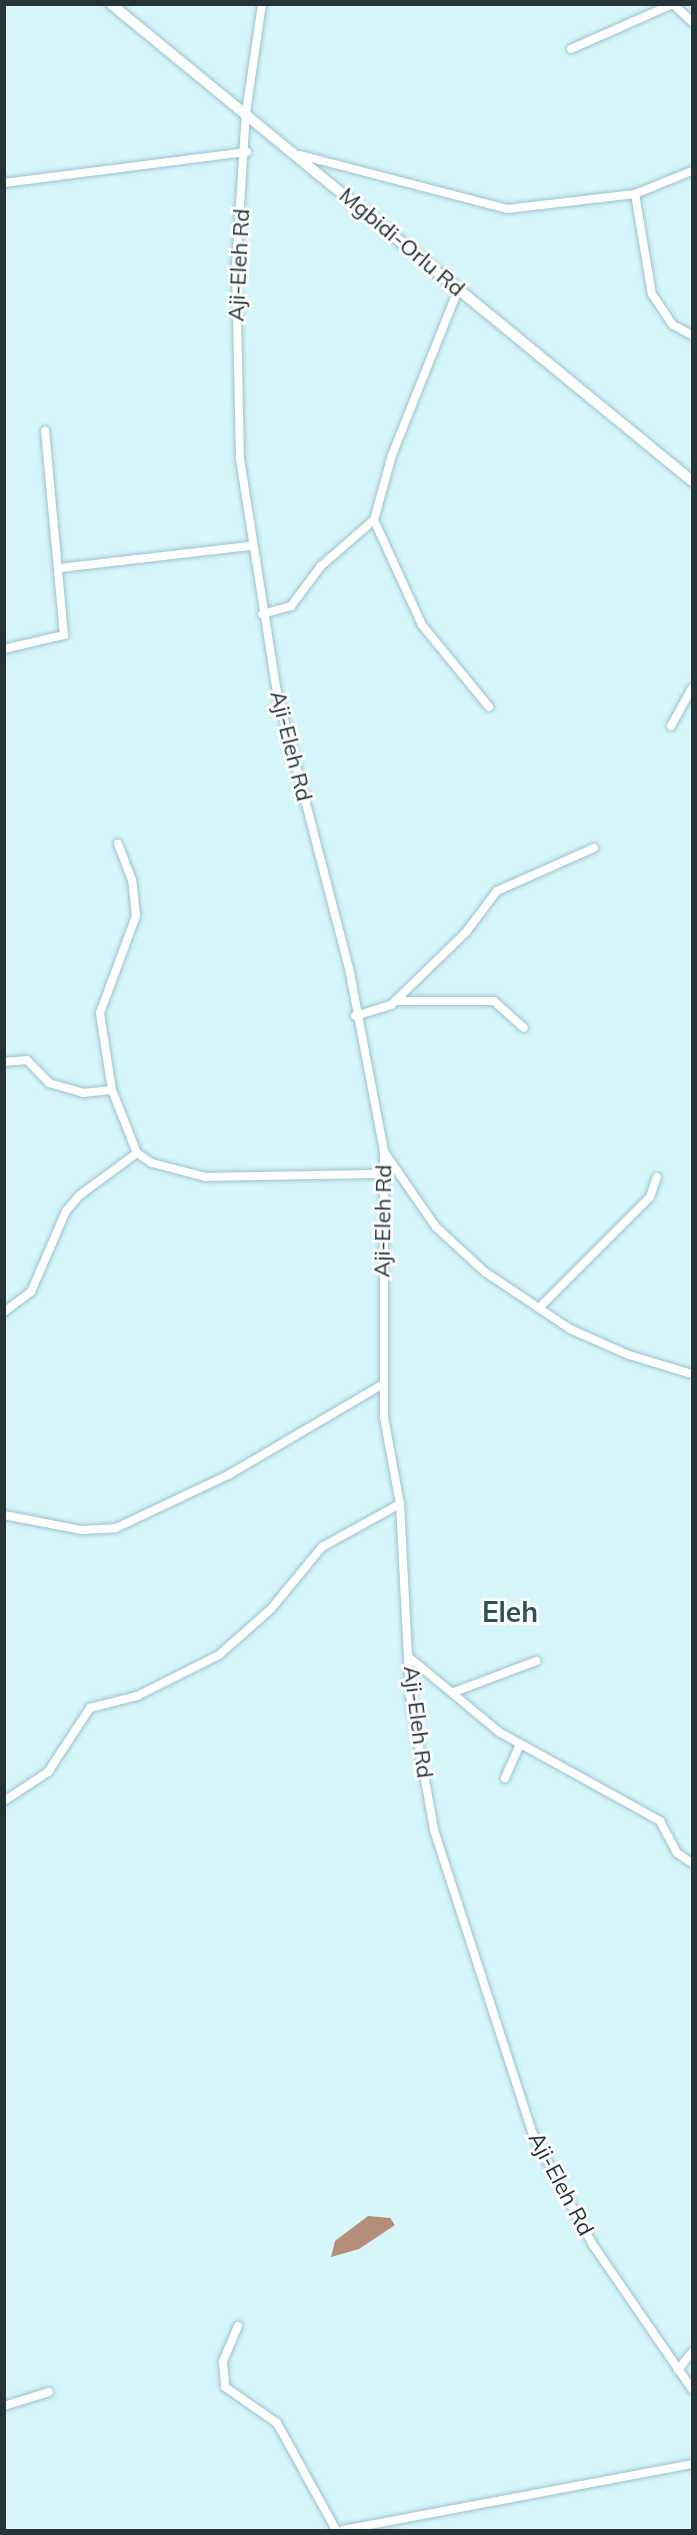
<!DOCTYPE html>
<style>
body{margin:0}
#map{position:relative;width:697px;height:2535px;overflow:hidden;background:#d6f6fc;font-family:Mulish,sans-serif}
div>[style]{position:absolute}
[style*='--x']{left:calc(var(--x)*1px);top:calc(var(--y)*1px);width:calc(var(--w)*1px);rotate:calc(var(--a)*1deg)}
.water>*{inset:0;background:#b58e7a}
.roads{filter:drop-shadow(0 0 2px #9cc3ca) drop-shadow(0 0 2px #9cc3ca)}
.street>*{height:8px;margin:-4px;padding:0 4px;transform-origin:4px;border-radius:4px;background:#fff}
.secondary>*{height:10px;margin:-5px;padding:0 5px;transform-origin:5px;border-radius:5px;background:#fff}
span{translate:-50% -50%;white-space:nowrap;text-align:center;line-height:1.15;-webkit-text-stroke:6px #fcfcfc;paint-order:stroke}
.street-label{font-size:22px;color:#253437}
.district-label{font-size:28px;color:#2e5158;font-weight:700}
.frame{position:absolute;inset:0;border:6px solid #253437;pointer-events:none}
</style>
<div id="map">
<div class="water">
<div style="clip-path:polygon(368px 2216px,390px 2218px,395px 2225px,359px 2249px,331px 2257px,335px 2241px)"></div>
</div>
<div class="roads">
<div class="street">
<div style="--x:262;--y:4;--w:109;--a:98.4"></div>
<div style="--x:246;--y:112;--w:156;--a:93.7"></div>
<div style="--x:236;--y:268;--w:191;--a:88.8"></div>
<div style="--x:240;--y:459;--w:236;--a:81"></div>
<div style="--x:277;--y:692;--w:290;--a:75.4"></div>
<div style="--x:350;--y:973;--w:182;--a:79.2"></div>
<div style="--x:384;--y:1152;--w:265;--a:90"></div>
<div style="--x:384;--y:1417;--w:88;--a:79.6"></div>
<div style="--x:400;--y:1504;--w:192;--a:87"></div>
<div style="--x:410;--y:1696;--w:136;--a:79.8"></div>
<div style="--x:434;--y:1830;--w:321;--a:72"></div>
<div style="--x:533;--y:2135;--w:125;--a:61.4"></div>
<div style="--x:593;--y:2245;--w:175;--a:55.5"></div>
<div style="--x:673;--y:4;--w:26;--a:43"></div>
<div style="--x:571;--y:49;--w:111;--a:-23.8"></div>
<div style="--x:300;--y:155;--w:214;--a:14.6"></div>
<div style="--x:507;--y:209;--w:129;--a:-6.7"></div>
<div style="--x:635;--y:194;--w:61;--a:-22"></div>
<div style="--x:4;--y:183;--w:245;--a:-7.3"></div>
<div style="--x:635;--y:194;--w:101;--a:80.4"></div>
<div style="--x:652;--y:294;--w:37;--a:56"></div>
<div style="--x:673;--y:325;--w:21;--a:28"></div>
<div style="--x:374;--y:520;--w:115;--a:65.4"></div>
<div style="--x:422;--y:625;--w:106;--a:50.7"></div>
<div style="--x:60;--y:568;--w:191;--a:-6.6"></div>
<div style="--x:262;--y:614;--w:30;--a:-15"></div>
<div style="--x:291;--y:606;--w:50;--a:-53.1"></div>
<div style="--x:321;--y:566;--w:70;--a:-41"></div>
<div style="--x:374;--y:520;--w:67;--a:-74.5"></div>
<div style="--x:392;--y:455;--w:178;--a:-68.2"></div>
<div style="--x:4;--y:649;--w:62;--a:-13.1"></div>
<div style="--x:64;--y:635;--w:205;--a:-95.3"></div>
<div style="--x:671;--y:726;--w:43;--a:-61.1"></div>
<div style="--x:395;--y:1001;--w:99;--a:0"></div>
<div style="--x:494;--y:1001;--w:40;--a:42"></div>
<div style="--x:355;--y:1016;--w:38;--a:-17"></div>
<div style="--x:391;--y:1005;--w:105;--a:-44.2"></div>
<div style="--x:466;--y:932;--w:51;--a:-52.9"></div>
<div style="--x:497;--y:891;--w:106;--a:-23.9"></div>
<div style="--x:4;--y:1062;--w:23;--a:-5"></div>
<div style="--x:27;--y:1060;--w:32;--a:46"></div>
<div style="--x:49;--y:1083;--w:35;--a:16"></div>
<div style="--x:83;--y:1093;--w:29;--a:-6"></div>
<div style="--x:112;--y:1090;--w:68;--a:68.4"></div>
<div style="--x:112;--y:1090;--w:78;--a:-98.9"></div>
<div style="--x:100;--y:1013;--w:103;--a:-69.6"></div>
<div style="--x:136;--y:916;--w:36;--a:-96"></div>
<div style="--x:132;--y:880;--w:39;--a:-111"></div>
<div style="--x:384;--y:1152;--w:91;--a:55.3"></div>
<div style="--x:436;--y:1227;--w:67;--a:42.6"></div>
<div style="--x:485;--y:1272;--w:102;--a:33.8"></div>
<div style="--x:570;--y:1329;--w:64;--a:23.8"></div>
<div style="--x:629;--y:1355;--w:66;--a:16.8"></div>
<div style="--x:539;--y:1308;--w:157;--a:-45"></div>
<div style="--x:650;--y:1197;--w:21;--a:-71"></div>
<div style="--x:4;--y:1312;--w:34;--a:-37"></div>
<div style="--x:31;--y:1292;--w:88;--a:-66.6"></div>
<div style="--x:66;--y:1211;--w:21;--a:-49"></div>
<div style="--x:80;--y:1195;--w:71;--a:-36.4"></div>
<div style="--x:137;--y:1153;--w:18;--a:34"></div>
<div style="--x:152;--y:1163;--w:56;--a:14.5"></div>
<div style="--x:206;--y:1177;--w:177;--a:-1"></div>
<div style="--x:4;--y:1515;--w:78;--a:11"></div>
<div style="--x:81;--y:1530;--w:35;--a:-3"></div>
<div style="--x:116;--y:1528;--w:126;--a:-25.3"></div>
<div style="--x:230;--y:1474;--w:176;--a:-30.4"></div>
<div style="--x:410;--y:1658;--w:116;--a:39.7"></div>
<div style="--x:499;--y:1732;--w:184;--a:28.9"></div>
<div style="--x:660;--y:1821;--w:36;--a:62"></div>
<div style="--x:677;--y:1853;--w:18;--a:34"></div>
<div style="--x:454;--y:1692;--w:88;--a:-20.7"></div>
<div style="--x:505;--y:1778;--w:36;--a:-66"></div>
<div style="--x:4;--y:1801;--w:53;--a:-33.4"></div>
<div style="--x:48;--y:1772;--w:77;--a:-56.7"></div>
<div style="--x:90;--y:1708;--w:49;--a:-14.3"></div>
<div style="--x:137;--y:1696;--w:92;--a:-26.6"></div>
<div style="--x:219;--y:1655;--w:69;--a:-41.5"></div>
<div style="--x:271;--y:1609;--w:80;--a:-50.6"></div>
<div style="--x:322;--y:1547;--w:89;--a:-28.9"></div>
<div style="--x:238;--y:2326;--w:39;--a:113"></div>
<div style="--x:223;--y:2362;--w:25;--a:85"></div>
<div style="--x:225;--y:2387;--w:63;--a:34.7"></div>
<div style="--x:277;--y:2423;--w:122;--a:61.1"></div>
<div style="--x:678;--y:2370;--w:23;--a:-52"></div>
<div style="--x:4;--y:2406;--w:47;--a:-17.3"></div>
<div style="--x:343;--y:2530;--w:355;--a:-10.7"></div>
</div>
<div class="secondary">
<div style="--x:111;--y:4;--w:752;--a:39.39"></div>
</div>
</div>
<div class="street-label">
<span style="left:402px;top:242px;rotate:40deg">Mgbidi-Orlu Rd</span>
<span style="left:239px;top:265px;rotate:-87deg">Aji-Eleh Rd</span>
<span style="left:291px;top:746px;rotate:76deg">Aji-Eleh Rd</span>
<span style="left:383px;top:1221px;rotate:-89deg">Aji-Eleh Rd</span>
<span style="left:418px;top:1722px;rotate:83deg">Aji-Eleh Rd</span>
<span style="left:561px;top:2184px;rotate:62deg">Aji-Eleh Rd</span>
</div>
<div class="district-label">
<span style="left:510px;top:1612px">Eleh</span>
</div>
<div class="frame"></div>
</div>
